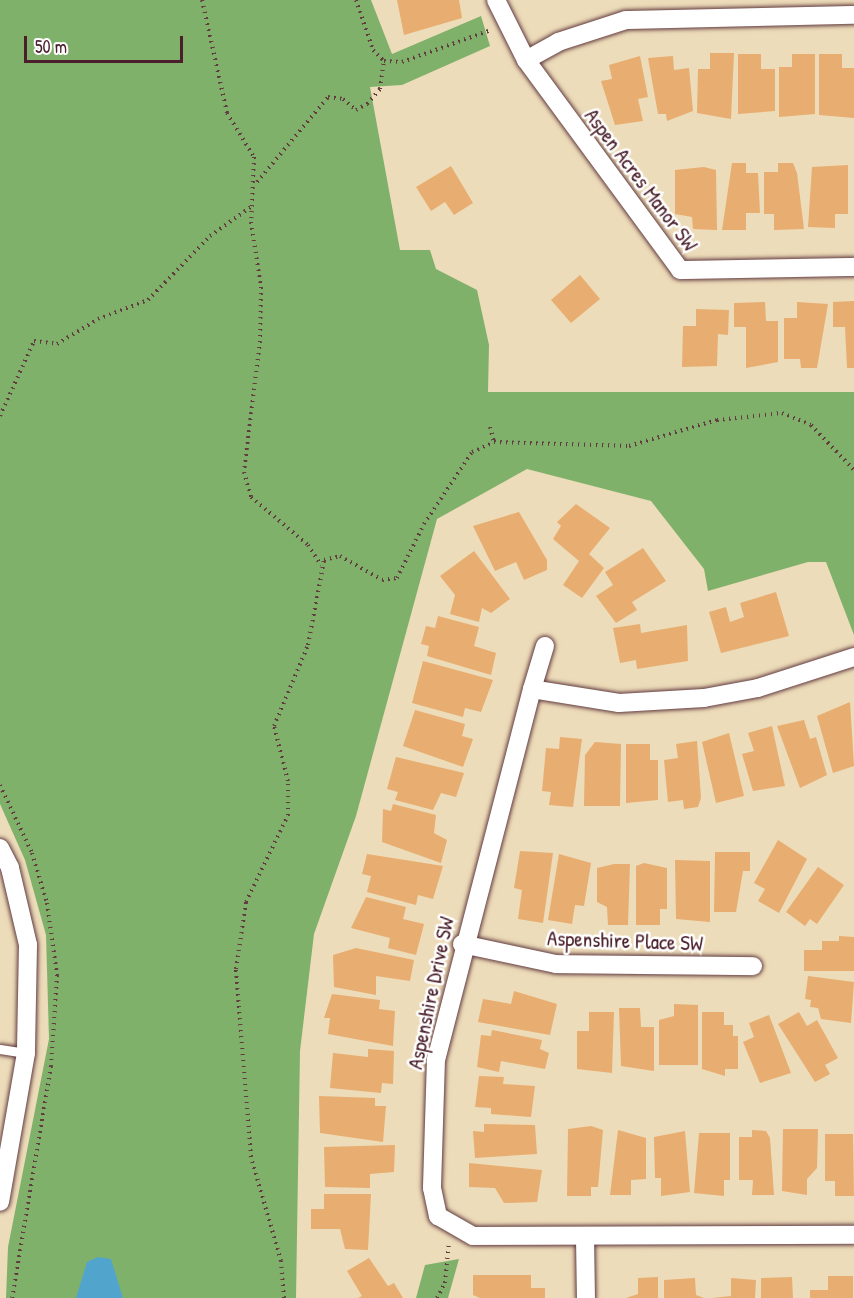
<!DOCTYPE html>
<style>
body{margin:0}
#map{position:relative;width:854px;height:1298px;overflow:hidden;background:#eddcb9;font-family:"Patrick Hand",sans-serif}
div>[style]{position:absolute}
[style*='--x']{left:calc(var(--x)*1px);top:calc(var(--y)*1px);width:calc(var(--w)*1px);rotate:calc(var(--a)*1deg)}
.forest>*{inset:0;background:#80b16b}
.water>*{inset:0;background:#51a5cd}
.building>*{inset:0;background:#e8ad70}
.path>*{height:4px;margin-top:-2px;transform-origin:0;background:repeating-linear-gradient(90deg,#623b40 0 1.5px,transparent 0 6px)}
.roads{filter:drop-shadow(0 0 2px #623b40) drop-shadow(0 0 2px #623b40)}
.lane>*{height:9px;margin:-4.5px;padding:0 4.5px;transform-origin:4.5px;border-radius:4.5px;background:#fff}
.street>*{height:18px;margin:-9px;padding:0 9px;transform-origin:9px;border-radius:9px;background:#fff}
span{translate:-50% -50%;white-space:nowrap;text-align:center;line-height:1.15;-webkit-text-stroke:5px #fff;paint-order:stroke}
.street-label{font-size:21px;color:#4a1f2b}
.scale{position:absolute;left:24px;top:36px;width:159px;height:27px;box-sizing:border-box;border:3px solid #4a1f2b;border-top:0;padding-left:8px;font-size:18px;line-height:21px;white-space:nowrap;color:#4a1f2b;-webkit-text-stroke:4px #fff;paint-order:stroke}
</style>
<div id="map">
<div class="forest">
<div style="clip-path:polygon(0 0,371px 0,392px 54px,481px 16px,490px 46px,402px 85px,370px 87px,400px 250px,430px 250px,436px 269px,477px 290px,489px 345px,488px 392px,854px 392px,854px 635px,826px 562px,808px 562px,708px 591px,704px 569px,651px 501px,527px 469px,437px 519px,356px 816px,314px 934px,300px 1051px,296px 1298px,6px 1298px,8px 1247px,49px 1039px,46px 935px,25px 860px,0 804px)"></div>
<div style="clip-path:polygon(459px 1259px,448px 1298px,416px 1298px,425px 1265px)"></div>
</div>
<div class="water">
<div style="clip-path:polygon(98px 1257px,111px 1259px,123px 1298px,76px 1298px,87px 1262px)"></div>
</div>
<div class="building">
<div style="clip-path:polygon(397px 0,459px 0,462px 18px,404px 35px)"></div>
<div style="clip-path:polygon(710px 53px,734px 53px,731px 119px,697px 113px,698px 69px,710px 69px)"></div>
<div style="clip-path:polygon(738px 54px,761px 54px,761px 69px,775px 69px,775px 111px,738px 114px)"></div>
<div style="clip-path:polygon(792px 54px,815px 54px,815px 114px,779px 117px,779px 67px,792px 67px)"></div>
<div style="clip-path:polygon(819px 54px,842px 54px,842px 68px,854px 68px,854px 118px,819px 115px)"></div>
<div style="clip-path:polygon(640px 56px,648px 97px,638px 99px,643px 121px,615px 125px,601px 81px,612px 79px,609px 65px)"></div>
<div style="clip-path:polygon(673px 56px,674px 70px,689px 68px,693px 111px,667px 121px,666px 114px,658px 114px,648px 58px)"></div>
<div style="clip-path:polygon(732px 163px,746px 163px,746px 173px,758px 173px,760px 213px,746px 213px,746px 230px,722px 230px)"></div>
<div style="clip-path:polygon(778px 163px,793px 163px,797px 173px,804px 229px,774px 230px,774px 214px,764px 214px,764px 172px,778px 172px)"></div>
<div style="clip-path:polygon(848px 165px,848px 214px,835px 214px,835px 228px,808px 227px,812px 167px)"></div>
<div style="clip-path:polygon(451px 166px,473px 203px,454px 215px,445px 202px,431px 211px,416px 187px)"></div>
<div style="clip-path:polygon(704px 167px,716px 170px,717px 230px,693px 229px,692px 217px,675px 214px,675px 170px)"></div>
<div style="clip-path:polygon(580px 275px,600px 299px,571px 323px,551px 300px)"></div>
<div style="clip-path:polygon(854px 301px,854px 368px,847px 368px,845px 327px,833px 327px,833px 302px)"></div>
<div style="clip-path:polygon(765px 302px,766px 321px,778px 321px,778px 362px,746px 368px,746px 327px,734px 327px,734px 303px)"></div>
<div style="clip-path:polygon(797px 302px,828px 304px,817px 368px,801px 368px,800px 359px,784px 359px,784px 318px,797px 318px)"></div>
<div style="clip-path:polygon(696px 309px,729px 310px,728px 335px,718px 334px,717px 366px,682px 367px,683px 326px,696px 326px)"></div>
<div style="clip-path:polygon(576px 504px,610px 528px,589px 554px,604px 568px,582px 598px,563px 585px,579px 561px,553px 539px,561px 526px,557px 522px)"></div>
<div style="clip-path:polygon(519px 512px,547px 560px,547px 570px,524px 580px,516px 562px,495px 571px,473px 526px)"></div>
<div style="clip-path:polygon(643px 548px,666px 581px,632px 602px,637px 610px,616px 623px,596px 596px,613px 585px,605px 572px)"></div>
<div style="clip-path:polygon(474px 551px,510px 599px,491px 613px,482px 608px,479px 622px,450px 614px,455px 595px,440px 576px)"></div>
<div style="clip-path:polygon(776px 592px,789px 636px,721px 653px,709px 612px,726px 607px,730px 622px,744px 617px,740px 603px)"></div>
<div style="clip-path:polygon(438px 616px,479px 627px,474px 646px,496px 653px,491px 675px,427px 656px,429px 646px,421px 644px,426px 626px,435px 628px)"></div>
<div style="clip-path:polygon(640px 624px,641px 633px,687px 625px,688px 661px,637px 669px,636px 660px,620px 663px,613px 628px)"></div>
<div style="clip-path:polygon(423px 661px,493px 680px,481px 712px,465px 708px,463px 717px,412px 703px)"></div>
<div style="clip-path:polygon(850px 702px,854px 766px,833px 773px,817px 716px)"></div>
<div style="clip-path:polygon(415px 710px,465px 724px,462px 736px,473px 739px,463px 767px,403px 746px)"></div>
<div style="clip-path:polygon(804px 720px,810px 739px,816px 737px,827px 775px,800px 788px,777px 726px)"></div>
<div style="clip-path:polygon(772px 726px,785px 786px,753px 791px,742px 754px,754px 751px,748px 733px)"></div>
<div style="clip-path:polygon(729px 733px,744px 796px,716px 803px,702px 742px)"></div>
<div style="clip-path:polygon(560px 737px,582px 739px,573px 807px,549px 805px,551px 792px,542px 791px,546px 748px,559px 749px)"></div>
<div style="clip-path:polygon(697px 741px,701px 798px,698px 807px,684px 809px,683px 800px,668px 802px,664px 760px,678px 758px,676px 744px)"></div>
<div style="clip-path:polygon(595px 742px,621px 744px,620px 806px,584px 806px,585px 755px)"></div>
<div style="clip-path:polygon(626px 744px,650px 744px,650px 760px,658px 760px,658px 800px,626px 803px)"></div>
<div style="clip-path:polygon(396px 757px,464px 773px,456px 797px,441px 793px,433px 810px,395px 800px,398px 792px,387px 789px)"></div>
<div style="clip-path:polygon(393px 804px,436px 815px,434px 833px,447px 840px,441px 863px,382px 842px,383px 809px,391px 811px)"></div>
<div style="clip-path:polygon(778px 840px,807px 859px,779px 913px,758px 901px,765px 889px,754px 883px)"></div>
<div style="clip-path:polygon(520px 851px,553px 853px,543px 923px,518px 919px,522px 890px,514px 888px)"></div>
<div style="clip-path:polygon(715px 852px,750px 852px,750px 871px,743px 871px,736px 912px,714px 912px)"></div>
<div style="clip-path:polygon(367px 854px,443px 866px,433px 899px,418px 895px,416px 905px,367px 892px,371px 876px,362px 874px)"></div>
<div style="clip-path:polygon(559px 854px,591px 863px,584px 906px,575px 905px,572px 924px,548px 920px)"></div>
<div style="clip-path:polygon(675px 860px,710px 861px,710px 922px,676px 919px)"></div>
<div style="clip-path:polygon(644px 863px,667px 868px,667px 909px,660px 909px,660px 925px,636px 925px,636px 866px)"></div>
<div style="clip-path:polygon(614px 864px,630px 864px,628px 925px,608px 925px,607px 907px,597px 902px,597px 868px)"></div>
<div style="clip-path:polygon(818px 867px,844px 885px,817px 924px,810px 919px,805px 926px,786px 912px)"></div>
<div style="clip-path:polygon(366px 897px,406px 907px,403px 919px,424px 924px,416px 955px,388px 948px,390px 938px,351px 928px)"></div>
<div style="clip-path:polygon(839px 936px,854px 937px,854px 971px,804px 971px,804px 950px,822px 950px,822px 941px,839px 941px)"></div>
<div style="clip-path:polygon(356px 948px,414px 960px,410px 981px,376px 976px,376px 995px,334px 987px,333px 955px)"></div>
<div style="clip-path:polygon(808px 976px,854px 982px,851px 1023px,821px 1019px,818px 1008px,810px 1007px,811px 1000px,805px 999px)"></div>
<div style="clip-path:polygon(514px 991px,557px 1004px,550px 1035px,478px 1022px,483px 999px,511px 1004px)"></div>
<div style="clip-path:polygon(332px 994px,380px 1000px,379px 1009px,395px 1011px,393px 1046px,328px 1034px,330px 1018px,324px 1018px)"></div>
<div style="clip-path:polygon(674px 1004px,698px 1005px,698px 1065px,659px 1065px,659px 1020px,674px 1016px)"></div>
<div style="clip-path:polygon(619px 1008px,640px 1008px,641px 1027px,654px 1027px,654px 1071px,621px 1066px)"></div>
<div style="clip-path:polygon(589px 1012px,614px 1012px,612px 1073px,577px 1069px,577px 1031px,589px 1031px)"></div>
<div style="clip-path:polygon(702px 1012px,724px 1012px,724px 1025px,733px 1025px,733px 1036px,738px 1036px,738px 1069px,725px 1069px,725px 1076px,702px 1069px)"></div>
<div style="clip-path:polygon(799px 1012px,807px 1026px,817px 1020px,838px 1058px,825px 1065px,830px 1074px,815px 1082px,778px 1024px)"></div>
<div style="clip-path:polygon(769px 1015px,791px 1073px,760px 1083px,743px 1042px,754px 1037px,749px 1023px)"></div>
<div style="clip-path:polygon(492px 1030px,542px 1040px,540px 1049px,549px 1053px,545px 1069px,501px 1061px,499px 1072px,477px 1067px,481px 1035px,491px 1036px)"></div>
<div style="clip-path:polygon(368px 1049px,394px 1051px,393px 1084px,382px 1083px,381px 1093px,330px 1088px,333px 1053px,368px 1057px)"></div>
<div style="clip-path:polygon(479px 1076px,504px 1077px,503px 1084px,535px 1086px,531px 1117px,491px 1114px,491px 1108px,475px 1107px)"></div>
<div style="clip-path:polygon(319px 1096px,375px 1098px,375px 1106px,386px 1106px,383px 1142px,320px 1133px)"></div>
<div style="clip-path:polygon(484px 1124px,535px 1125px,537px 1154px,475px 1158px,473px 1131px,484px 1132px)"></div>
<div style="clip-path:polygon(591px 1126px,603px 1130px,598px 1187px,591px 1187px,591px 1196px,567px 1196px,568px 1129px)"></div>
<div style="clip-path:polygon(783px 1129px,818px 1129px,817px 1168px,807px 1179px,807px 1195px,782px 1191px)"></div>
<div style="clip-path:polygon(618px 1130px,646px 1138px,646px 1179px,631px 1180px,631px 1195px,610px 1195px)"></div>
<div style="clip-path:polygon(752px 1130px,766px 1131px,770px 1138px,774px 1195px,752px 1195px,753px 1180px,739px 1180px,739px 1137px,752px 1137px)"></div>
<div style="clip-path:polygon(685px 1131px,690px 1192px,661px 1196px,661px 1178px,655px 1178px,654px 1137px)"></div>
<div style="clip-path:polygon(699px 1133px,730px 1133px,730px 1180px,724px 1180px,724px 1196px,694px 1193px)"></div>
<div style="clip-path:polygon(825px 1134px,853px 1134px,854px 1196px,835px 1196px,835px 1181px,825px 1181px)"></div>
<div style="clip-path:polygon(395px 1145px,394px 1172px,370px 1174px,370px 1188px,325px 1187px,324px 1147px)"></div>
<div style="clip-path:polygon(469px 1163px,542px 1170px,537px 1202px,504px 1203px,495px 1188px,469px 1187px)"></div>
<div style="clip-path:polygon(324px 1194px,371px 1194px,368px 1250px,345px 1249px,340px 1229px,311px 1229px,311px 1209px,324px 1209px)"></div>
<div style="clip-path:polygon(369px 1258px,388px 1286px,394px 1283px,403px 1298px,358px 1298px,362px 1296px,347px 1271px)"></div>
<div style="clip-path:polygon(473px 1275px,531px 1275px,531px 1288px,545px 1288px,545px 1298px,480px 1298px,473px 1295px)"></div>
<div style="clip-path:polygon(828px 1276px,853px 1276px,853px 1298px,810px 1298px,810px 1290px,828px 1290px)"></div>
<div style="clip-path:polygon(658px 1277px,658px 1298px,626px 1298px,638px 1294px,638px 1278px)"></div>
<div style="clip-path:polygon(792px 1277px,793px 1298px,761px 1298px,761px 1278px)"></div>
<div style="clip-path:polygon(695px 1278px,696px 1295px,704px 1298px,664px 1298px,664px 1280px)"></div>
<div style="clip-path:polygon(731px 1278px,756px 1280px,755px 1298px,712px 1298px,731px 1296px)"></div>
</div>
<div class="path">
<div style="--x:202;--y:0;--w:116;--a:77.5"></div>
<div style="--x:227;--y:113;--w:52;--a:58.5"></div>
<div style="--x:254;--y:157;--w:65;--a:92.6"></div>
<div style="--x:251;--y:222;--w:66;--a:81.3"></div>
<div style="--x:261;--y:287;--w:54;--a:91.1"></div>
<div style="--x:260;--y:341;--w:132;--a:97"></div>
<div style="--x:244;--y:472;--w:26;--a:74"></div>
<div style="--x:251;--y:497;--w:75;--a:40.1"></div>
<div style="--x:308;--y:545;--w:24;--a:57"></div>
<div style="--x:356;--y:0;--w:53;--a:71.2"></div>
<div style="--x:373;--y:50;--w:16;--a:45"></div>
<div style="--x:384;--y:61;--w:18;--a:3"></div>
<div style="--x:402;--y:62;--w:95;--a:-19.8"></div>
<div style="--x:257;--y:182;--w:111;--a:-50.1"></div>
<div style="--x:328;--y:97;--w:15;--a:8"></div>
<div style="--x:343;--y:99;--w:17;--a:40"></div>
<div style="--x:356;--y:110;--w:13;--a:-29"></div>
<div style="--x:367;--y:104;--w:20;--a:-49"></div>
<div style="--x:380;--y:89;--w:28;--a:-82"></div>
<div style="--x:0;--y:416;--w:82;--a:-65.6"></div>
<div style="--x:34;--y:341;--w:23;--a:7"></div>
<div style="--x:57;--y:344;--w:48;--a:-31.4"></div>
<div style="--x:98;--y:319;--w:53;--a:-20.8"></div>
<div style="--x:148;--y:300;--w:89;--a:-45.9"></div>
<div style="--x:210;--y:236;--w:52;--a:-35.5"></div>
<div style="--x:490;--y:427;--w:16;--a:75"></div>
<div style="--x:0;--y:785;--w:75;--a:64.8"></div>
<div style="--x:32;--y:853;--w:52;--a:73.3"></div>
<div style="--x:47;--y:903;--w:73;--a:82.1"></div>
<div style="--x:57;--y:975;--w:91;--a:93.8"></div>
<div style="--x:51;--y:1066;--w:235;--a:99.5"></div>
<div style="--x:284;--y:1298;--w:37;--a:-95"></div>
<div style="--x:281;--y:1261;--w:108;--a:-106.1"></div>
<div style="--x:251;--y:1157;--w:189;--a:-94.6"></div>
<div style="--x:236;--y:969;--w:68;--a:-81.5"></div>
<div style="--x:246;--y:902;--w:97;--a:-64.2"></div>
<div style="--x:288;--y:815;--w:34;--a:-90"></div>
<div style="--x:288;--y:781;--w:57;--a:-104.3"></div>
<div style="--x:274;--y:726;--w:88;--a:-67.2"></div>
<div style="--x:308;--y:645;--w:86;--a:-79.3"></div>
<div style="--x:324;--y:560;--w:16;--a:-14"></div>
<div style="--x:340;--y:556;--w:48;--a:29.7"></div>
<div style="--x:382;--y:580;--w:15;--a:-8"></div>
<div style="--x:397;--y:578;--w:60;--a:-63.4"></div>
<div style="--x:424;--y:524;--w:87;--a:-56.3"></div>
<div style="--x:472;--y:452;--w:24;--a:-24"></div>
<div style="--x:494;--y:442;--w:135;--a:1.7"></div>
<div style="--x:629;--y:446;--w:92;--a:-16.5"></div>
<div style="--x:717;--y:420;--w:65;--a:-6.1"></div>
<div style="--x:782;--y:413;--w:31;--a:22"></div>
<div style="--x:811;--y:425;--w:62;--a:46.3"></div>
<div style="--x:437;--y:1298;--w:17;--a:-62"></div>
<div style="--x:445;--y:1283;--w:40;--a:-84.3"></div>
</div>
<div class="roads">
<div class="lane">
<div style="--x:0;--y:1049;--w:26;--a:9"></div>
</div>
<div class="street">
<div style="--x:496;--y:0;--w:67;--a:63.4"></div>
<div style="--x:526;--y:60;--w:260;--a:53.7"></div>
<div style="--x:680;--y:270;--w:174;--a:-1"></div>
<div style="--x:526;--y:60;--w:37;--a:-29"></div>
<div style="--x:558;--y:42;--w:71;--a:-17.9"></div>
<div style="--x:626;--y:20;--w:228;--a:-1.3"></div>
<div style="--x:854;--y:657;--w:101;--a:162.1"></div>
<div style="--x:758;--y:688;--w:55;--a:169.5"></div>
<div style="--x:704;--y:698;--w:85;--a:176.6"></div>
<div style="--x:619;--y:703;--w:88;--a:-170.9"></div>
<div style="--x:532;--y:689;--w:382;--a:104.5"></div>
<div style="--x:436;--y:1059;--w:129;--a:91.8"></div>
<div style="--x:432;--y:1188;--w:29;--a:78"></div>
<div style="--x:438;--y:1216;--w:40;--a:29.7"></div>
<div style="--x:473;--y:1236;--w:381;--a:-0.2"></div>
<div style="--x:532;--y:689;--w:45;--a:-73.2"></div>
<div style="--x:0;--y:848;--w:22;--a:63"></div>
<div style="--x:10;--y:868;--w:79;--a:76.8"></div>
<div style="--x:28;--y:945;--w:108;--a:91.1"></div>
<div style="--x:26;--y:1053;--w:151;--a:99.9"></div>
<div style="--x:462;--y:944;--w:96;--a:12"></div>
<div style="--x:556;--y:964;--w:197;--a:0.6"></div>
<div style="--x:585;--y:1237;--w:61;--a:89.1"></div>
</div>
</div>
<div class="street-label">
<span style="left:641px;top:180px;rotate:53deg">Aspen Acres Manor SW</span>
<span style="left:625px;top:941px;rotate:2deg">Aspenshire Place SW</span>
<span style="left:431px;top:993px;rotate:-78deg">Aspenshire Drive SW</span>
</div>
<div class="scale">50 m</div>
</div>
